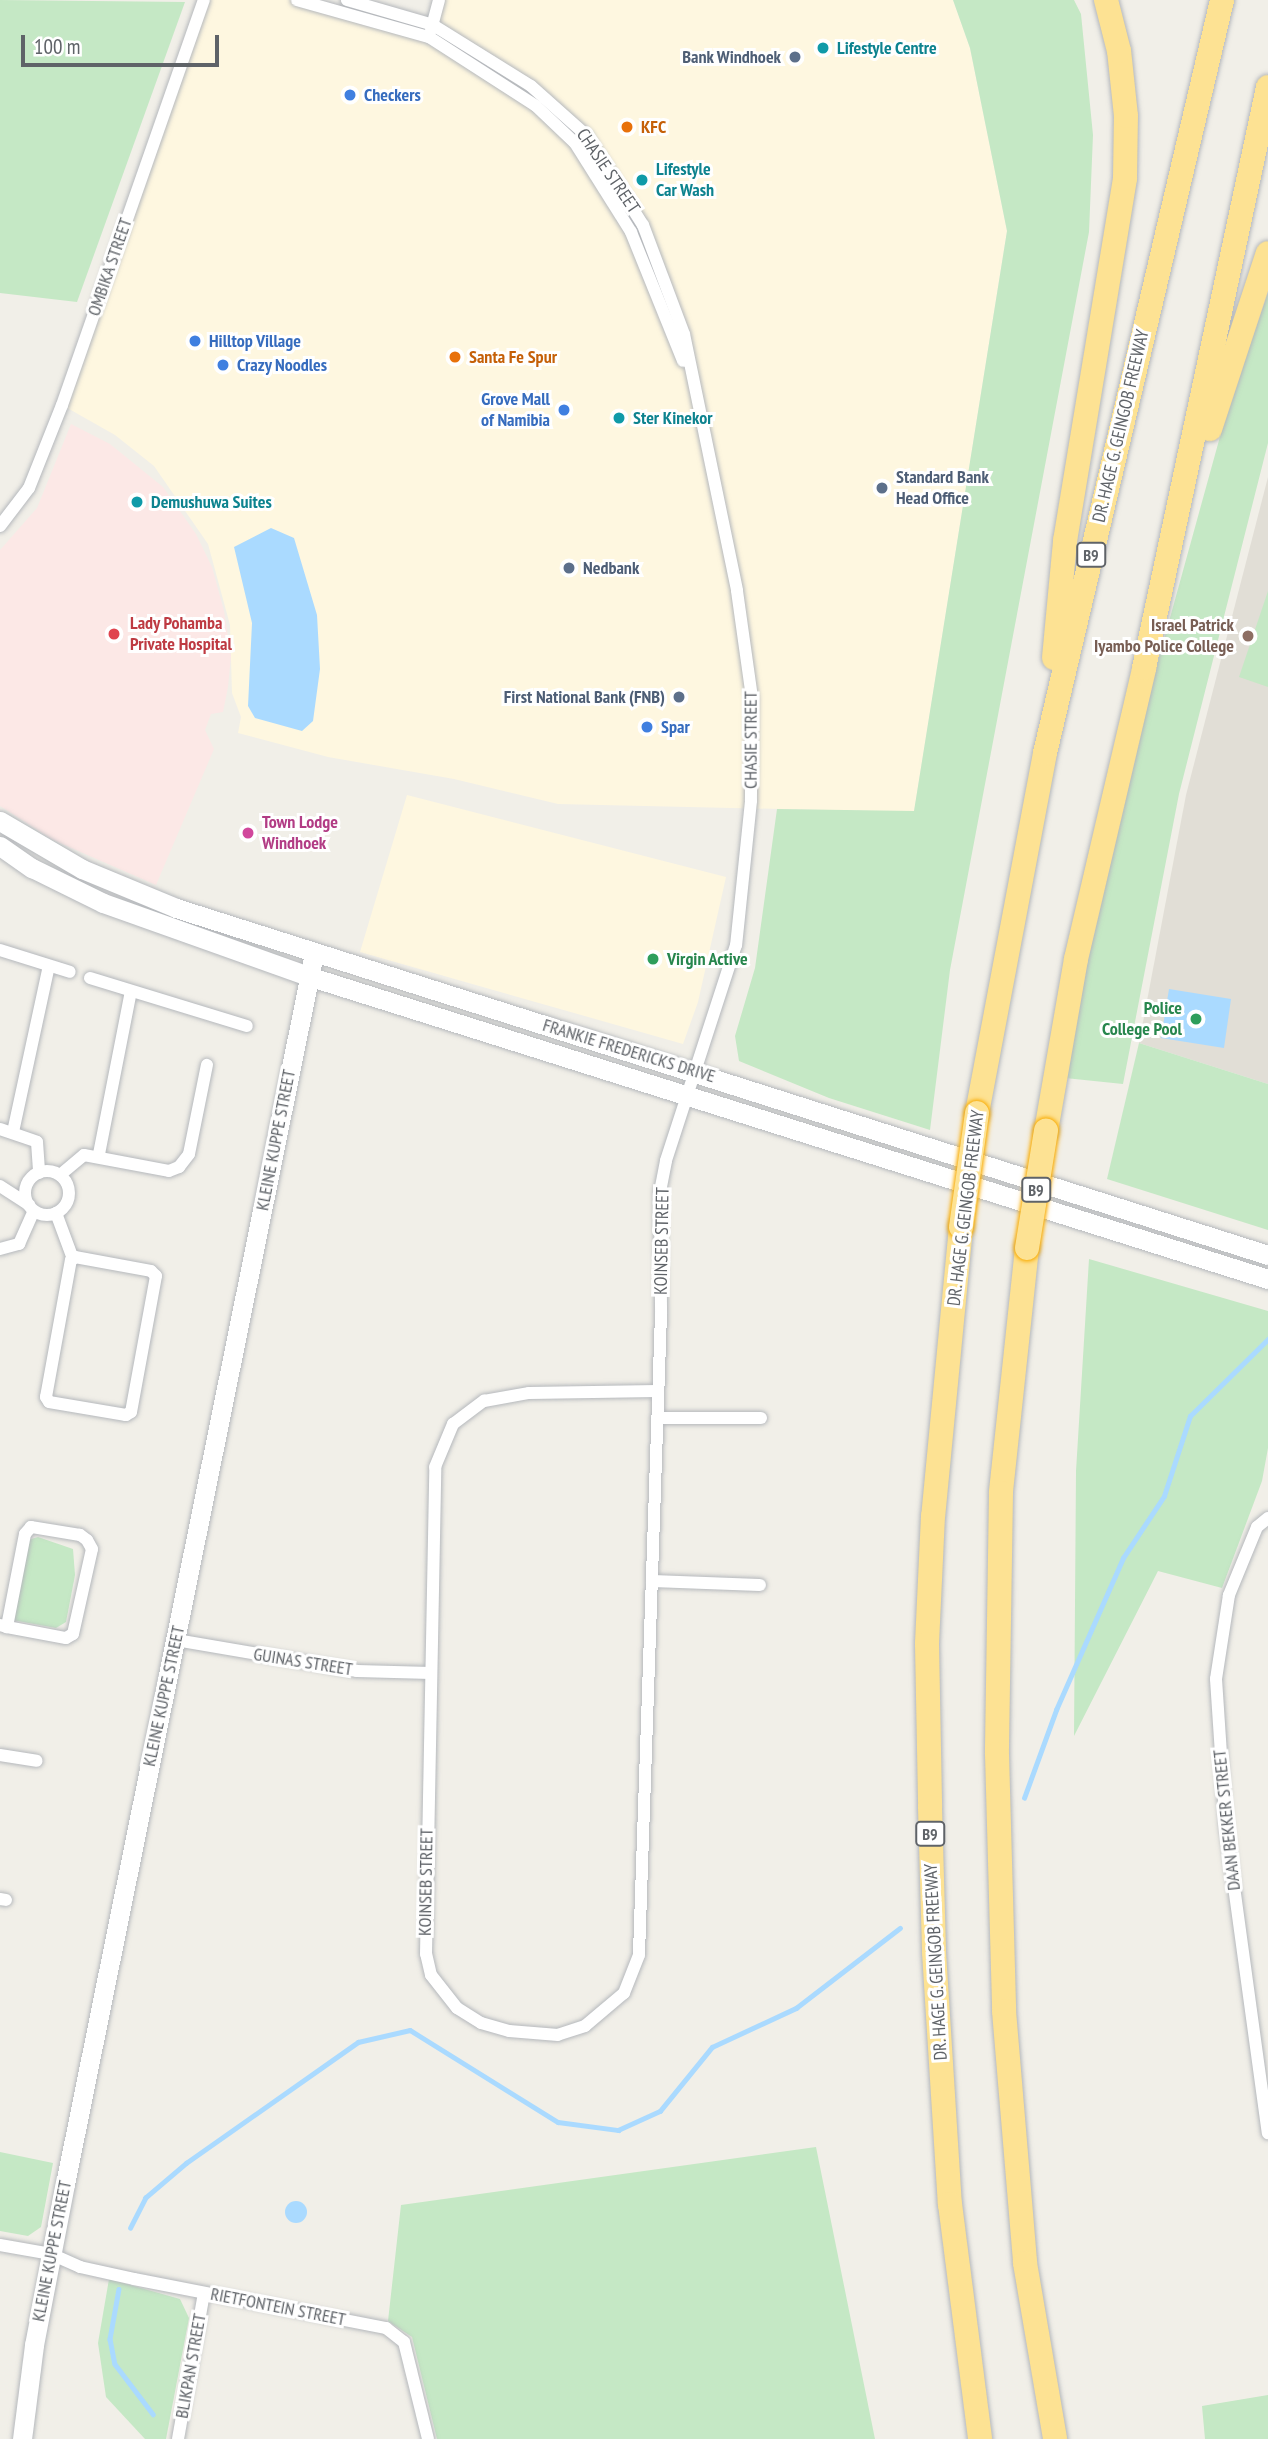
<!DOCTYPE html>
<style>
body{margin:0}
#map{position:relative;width:1268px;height:2439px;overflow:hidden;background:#f1efe8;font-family:"PT Sans Narrow",sans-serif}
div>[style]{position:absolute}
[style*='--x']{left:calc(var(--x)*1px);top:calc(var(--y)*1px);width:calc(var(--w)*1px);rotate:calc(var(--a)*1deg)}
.commercial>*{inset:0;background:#fef7e0}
.education>*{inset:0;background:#e1ded6}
.medical>*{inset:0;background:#fce8e6}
.green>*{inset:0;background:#c5e8c5}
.water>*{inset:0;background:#aadaff}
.round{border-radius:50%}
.stream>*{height:4.5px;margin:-2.25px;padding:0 2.25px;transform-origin:2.25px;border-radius:2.25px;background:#aadaff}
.roads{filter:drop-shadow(0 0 2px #b5b8bc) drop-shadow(0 0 2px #b5b8bc)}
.street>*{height:12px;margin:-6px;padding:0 6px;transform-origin:6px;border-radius:6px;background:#fff}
.street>.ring{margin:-6px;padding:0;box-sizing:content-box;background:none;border:12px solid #fff;border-radius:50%}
.secondary>*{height:19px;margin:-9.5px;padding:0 9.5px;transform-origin:9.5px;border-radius:9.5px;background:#fff}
.highway>*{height:24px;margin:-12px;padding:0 12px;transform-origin:12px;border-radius:12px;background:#fde293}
.bridges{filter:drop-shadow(0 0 2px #f9ab00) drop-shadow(0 0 2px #f9ab00)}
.highway-bridge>*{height:24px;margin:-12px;padding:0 12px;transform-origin:12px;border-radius:12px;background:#fde293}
.dots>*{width:19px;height:19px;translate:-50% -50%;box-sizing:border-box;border:4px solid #fff;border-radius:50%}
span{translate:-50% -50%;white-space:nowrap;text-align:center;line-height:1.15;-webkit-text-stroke:6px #fff;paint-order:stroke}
.shield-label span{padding:2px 5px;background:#fff;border:2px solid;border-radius:5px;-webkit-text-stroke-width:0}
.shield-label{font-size:16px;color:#5f6368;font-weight:700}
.culture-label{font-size:18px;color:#0d838f;font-weight:700}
.left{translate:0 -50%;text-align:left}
.service-label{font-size:18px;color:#4e5e75;font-weight:700}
.right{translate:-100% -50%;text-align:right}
.shop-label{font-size:18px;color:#366cbe;font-weight:700}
.food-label{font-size:18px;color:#c56008;font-weight:700}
.street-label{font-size:18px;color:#5f6368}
.health-label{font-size:18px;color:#be3a42;font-weight:700}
.education-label{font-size:18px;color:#785e54;font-weight:700}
.hotel-label{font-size:18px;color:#b23c85;font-weight:700}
.leisure-label{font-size:18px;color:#27864d;font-weight:700}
.scale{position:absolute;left:21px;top:35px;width:198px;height:32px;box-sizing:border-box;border:4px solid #5f6368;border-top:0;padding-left:9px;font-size:21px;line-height:24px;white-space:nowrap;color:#5f6368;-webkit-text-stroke:5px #fff;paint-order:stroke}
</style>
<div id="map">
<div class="commercial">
<div style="clip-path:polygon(204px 0,297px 0,429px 36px,437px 0,953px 0,970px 48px,1007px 231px,914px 812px,558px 804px,454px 779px,328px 757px,238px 733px,241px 717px,232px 693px,230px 625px,208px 544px,154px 466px,115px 435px,62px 405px)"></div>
<div style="clip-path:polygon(407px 795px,726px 877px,698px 1002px,683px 1044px,360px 952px)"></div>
</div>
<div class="education">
<div style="clip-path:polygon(1268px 477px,1268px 1084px,1139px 1043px,1186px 795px)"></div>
</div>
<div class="medical">
<div style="clip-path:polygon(71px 424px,110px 444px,163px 487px,196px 534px,212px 567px,224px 611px,231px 656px,228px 687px,223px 712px,211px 714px,205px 730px,214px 749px,156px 885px,53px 840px,0 806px,0 550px,37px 508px)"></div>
</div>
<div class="green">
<div style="clip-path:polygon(0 0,185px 2px,77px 302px,0 293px)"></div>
<div style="clip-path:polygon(953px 0,1074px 0,1081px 14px,1093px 135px,1089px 232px,950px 970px,930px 1130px,829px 1098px,739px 1061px,735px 1036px,755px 968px,777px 809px,914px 811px,1007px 231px,970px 48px)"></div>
<div style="clip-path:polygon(1268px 293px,1268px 443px,1179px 794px,1123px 1084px,1065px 1078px,1084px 957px,1152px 683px,1229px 404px)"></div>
<div style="clip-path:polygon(1268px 591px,1268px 687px,1239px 677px)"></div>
<div style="clip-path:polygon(1139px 1043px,1268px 1084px,1268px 1230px,1107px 1179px)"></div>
<div style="clip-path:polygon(1089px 1259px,1268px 1311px,1268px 1448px,1262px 1481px,1222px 1588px,1158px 1571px,1074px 1736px,1076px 1471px)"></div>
<div style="clip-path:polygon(38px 1537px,73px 1549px,75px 1575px,66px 1622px,56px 1628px,12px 1620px,28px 1540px)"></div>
<div style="clip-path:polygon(816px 2147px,875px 2439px,437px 2439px,412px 2337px,388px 2321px,401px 2205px)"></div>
<div style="clip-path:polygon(0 2152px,53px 2163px,41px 2227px,28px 2236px,0 2231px)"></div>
<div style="clip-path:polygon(109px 2279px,180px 2299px,189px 2318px,166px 2439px,145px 2439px,106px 2397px,98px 2343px)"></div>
<div style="clip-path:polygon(1268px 2395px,1268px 2439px,1205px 2439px,1202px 2406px)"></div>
</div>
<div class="water">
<div style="clip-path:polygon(271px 528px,294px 538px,317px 615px,320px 669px,313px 721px,302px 731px,255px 718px,248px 706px,252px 623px,234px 547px)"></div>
<div style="clip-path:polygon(1169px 989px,1231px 999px,1224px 1048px,1161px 1038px)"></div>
<div class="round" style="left:285px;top:2201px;width:22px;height:22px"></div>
</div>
<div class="stream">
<div style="--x:1024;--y:1798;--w:94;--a:-70"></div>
<div style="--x:1056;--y:1710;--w:166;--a:-66.2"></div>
<div style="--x:1123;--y:1558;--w:74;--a:-56.5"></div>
<div style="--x:1164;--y:1496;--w:84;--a:-72"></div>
<div style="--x:1190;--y:1416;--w:110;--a:-44.6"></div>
<div style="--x:130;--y:2228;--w:34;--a:-63"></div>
<div style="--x:145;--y:2198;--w:54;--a:-40.5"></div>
<div style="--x:186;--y:2163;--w:210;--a:-35.1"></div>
<div style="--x:358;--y:2042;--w:53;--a:-13"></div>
<div style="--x:410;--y:2030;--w:174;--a:31.9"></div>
<div style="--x:558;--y:2122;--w:61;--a:7.6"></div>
<div style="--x:618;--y:2130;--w:46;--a:-24.3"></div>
<div style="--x:660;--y:2111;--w:82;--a:-50.9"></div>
<div style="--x:712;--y:2047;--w:93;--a:-24.9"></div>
<div style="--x:796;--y:2008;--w:131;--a:-37.6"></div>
<div style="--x:119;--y:2289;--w:51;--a:100.2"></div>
<div style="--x:110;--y:2339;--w:25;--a:79"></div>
<div style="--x:115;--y:2364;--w:63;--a:52.8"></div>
</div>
<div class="roads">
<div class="street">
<div style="--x:297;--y:0;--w:137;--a:15.7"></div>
<div style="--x:429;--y:37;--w:127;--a:32.8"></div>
<div style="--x:536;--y:106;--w:54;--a:43.5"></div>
<div style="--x:575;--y:143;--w:105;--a:57.8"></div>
<div style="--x:631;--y:232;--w:139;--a:68"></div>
<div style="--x:347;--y:0;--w:90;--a:16.2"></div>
<div style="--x:433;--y:25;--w:115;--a:31.9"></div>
<div style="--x:531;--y:86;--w:74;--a:41.7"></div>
<div style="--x:586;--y:135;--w:107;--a:57.7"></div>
<div style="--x:643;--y:225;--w:116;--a:69.4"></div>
<div style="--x:684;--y:334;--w:262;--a:78.3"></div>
<div style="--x:737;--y:591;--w:108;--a:82"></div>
<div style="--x:752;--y:698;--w:103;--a:90.6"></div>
<div style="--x:751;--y:801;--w:145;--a:95.9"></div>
<div style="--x:736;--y:945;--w:227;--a:108"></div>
<div style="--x:666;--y:1161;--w:32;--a:101"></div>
<div style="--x:660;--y:1192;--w:122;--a:89.5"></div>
<div style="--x:661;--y:1314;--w:641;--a:91.97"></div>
<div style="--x:639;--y:1955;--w:41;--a:111.5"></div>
<div style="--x:624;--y:1993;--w:51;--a:139.8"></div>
<div style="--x:585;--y:2026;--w:28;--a:162"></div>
<div style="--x:558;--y:2035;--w:49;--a:-175.3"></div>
<div style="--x:509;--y:2031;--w:29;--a:-164"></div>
<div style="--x:481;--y:2023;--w:28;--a:-148"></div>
<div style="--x:457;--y:2008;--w:42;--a:-128.2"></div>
<div style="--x:431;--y:1975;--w:22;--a:-103"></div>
<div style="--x:426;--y:1954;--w:487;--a:-88.9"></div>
<div style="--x:435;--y:1467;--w:47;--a:-67.3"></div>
<div style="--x:453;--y:1424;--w:39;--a:-37"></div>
<div style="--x:484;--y:1401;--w:46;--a:-10.1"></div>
<div style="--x:529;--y:1393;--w:128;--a:-0.9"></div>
<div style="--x:431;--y:30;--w:31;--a:-75"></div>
<div style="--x:0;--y:526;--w:48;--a:-52.7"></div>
<div style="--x:29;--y:488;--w:89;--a:-68.3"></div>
<div style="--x:62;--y:405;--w:429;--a:-70.7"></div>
<div style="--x:0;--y:950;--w:73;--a:17.4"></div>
<div style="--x:90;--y:978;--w:164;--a:17"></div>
<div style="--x:0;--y:1129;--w:39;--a:19"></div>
<div style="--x:37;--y:1142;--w:31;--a:86"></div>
<div style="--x:13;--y:1132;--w:170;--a:-77.8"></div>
<div style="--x:99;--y:1154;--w:166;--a:-78.9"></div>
<div class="ring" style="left:25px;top:1171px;width:32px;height:32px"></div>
<div style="--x:60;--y:1175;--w:31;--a:-40"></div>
<div style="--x:84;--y:1155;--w:86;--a:10.7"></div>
<div style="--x:169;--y:1171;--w:11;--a:-22"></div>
<div style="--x:179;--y:1167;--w:16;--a:-52"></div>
<div style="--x:189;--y:1154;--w:91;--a:-78.6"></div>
<div style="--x:0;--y:1186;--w:35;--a:33"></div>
<div style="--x:56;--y:1213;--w:49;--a:69.7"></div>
<div style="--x:0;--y:1249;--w:20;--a:-15"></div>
<div style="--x:19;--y:1244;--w:36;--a:-66"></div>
<div style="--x:75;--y:1257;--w:77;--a:10.4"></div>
<div style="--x:151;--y:1271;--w:7;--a:45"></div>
<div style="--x:156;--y:1276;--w:138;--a:100.4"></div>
<div style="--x:131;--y:1412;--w:6;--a:149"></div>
<div style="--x:126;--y:1415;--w:78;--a:-170.4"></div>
<div style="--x:49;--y:1402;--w:6;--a:-121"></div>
<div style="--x:46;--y:1397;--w:139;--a:-79.7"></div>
<div style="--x:71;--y:1260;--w:5;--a:-37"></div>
<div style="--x:657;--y:1418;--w:104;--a:0"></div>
<div style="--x:1268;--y:1518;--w:14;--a:141"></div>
<div style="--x:1257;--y:1527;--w:74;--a:112.4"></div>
<div style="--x:1229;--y:1595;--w:85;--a:98.8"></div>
<div style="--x:1216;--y:1679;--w:149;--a:86.2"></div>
<div style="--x:1226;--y:1828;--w:308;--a:82.2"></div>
<div style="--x:652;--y:1581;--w:108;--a:2.1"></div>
<div style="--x:0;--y:1625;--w:7;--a:16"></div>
<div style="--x:7;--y:1627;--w:60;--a:10.6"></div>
<div style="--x:66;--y:1638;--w:8;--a:-30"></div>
<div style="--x:73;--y:1634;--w:87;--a:-77.4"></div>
<div style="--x:92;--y:1549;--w:10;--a:-119"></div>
<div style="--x:87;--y:1540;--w:9;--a:-144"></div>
<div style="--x:80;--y:1535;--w:50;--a:-170.7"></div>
<div style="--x:31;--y:1527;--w:9;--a:131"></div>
<div style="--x:25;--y:1534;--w:95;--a:101"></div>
<div style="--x:176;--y:1640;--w:184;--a:9.7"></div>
<div style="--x:357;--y:1671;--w:74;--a:1.5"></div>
<div style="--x:0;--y:1755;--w:37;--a:9"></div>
<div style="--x:0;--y:1899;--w:6;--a:9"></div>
<div style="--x:0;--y:2245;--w:52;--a:10"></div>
<div style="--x:51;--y:2254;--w:32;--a:24"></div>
<div style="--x:80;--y:2267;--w:55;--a:12.5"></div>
<div style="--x:134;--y:2279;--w:257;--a:11"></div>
<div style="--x:386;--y:2328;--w:23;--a:38"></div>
<div style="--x:404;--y:2342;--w:100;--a:76.1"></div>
<div style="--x:178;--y:2439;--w:148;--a:-79.9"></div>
</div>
<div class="secondary">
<div style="--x:0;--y:821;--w:95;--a:30.3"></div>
<div style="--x:82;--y:869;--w:102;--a:22.5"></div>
<div style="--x:176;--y:908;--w:1146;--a:17.63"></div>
<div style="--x:0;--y:846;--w:39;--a:35"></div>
<div style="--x:32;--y:868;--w:79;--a:26.2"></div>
<div style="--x:103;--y:903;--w:218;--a:19.6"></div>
<div style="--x:308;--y:976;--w:1007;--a:17.52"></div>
<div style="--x:22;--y:2439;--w:95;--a:-82.7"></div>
<div style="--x:34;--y:2345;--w:164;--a:-79.1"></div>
<div style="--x:65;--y:2184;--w:1256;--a:-78.56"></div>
</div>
<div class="highway">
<div style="--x:1210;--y:429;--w:185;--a:-71.8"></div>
<div style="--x:1054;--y:658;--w:118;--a:-84.6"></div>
<div style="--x:1065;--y:541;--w:368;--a:-80.6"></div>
<div style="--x:1125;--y:178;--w:62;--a:-89.1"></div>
<div style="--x:1126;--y:116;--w:65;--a:-96.1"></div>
<div style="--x:1119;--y:51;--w:53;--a:-104.3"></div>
<div style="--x:977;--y:1113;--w:366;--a:-79.3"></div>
<div style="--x:1045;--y:753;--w:774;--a:-76.77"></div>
<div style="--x:1046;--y:1131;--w:175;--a:-80.1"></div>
<div style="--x:1076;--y:959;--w:299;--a:-76.8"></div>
<div style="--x:1144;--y:668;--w:594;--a:-77.95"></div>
<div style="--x:961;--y:1227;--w:290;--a:95.5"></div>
<div style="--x:933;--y:1516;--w:128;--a:92.7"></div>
<div style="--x:927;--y:1644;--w:163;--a:88.9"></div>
<div style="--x:930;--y:1807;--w:145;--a:88.4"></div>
<div style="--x:934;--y:1952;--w:253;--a:86.4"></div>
<div style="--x:950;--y:2204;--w:237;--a:82.7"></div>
<div style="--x:1027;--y:1248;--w:246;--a:96.1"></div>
<div style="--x:1001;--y:1493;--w:261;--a:90.9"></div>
<div style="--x:997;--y:1754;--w:257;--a:88.4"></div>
<div style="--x:1004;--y:2011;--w:253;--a:85.2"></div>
<div style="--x:1025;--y:2263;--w:179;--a:80.3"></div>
</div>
</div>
<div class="bridges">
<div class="highway-bridge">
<div style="--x:961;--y:1227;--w:115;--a:-82"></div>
<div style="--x:1027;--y:1248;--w:119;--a:-80.8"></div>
</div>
</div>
<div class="dots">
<div style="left:823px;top:48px;background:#0f9aa8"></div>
<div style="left:795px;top:57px;background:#5c6f8a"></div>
<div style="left:350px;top:95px;background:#3f7fe0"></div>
<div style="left:627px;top:127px;background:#e8710a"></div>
<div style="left:642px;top:180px;background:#0f9aa8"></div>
<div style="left:195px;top:341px;background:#3f7fe0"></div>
<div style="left:455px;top:357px;background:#e8710a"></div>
<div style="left:223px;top:365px;background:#3f7fe0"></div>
<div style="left:564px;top:410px;background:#3f7fe0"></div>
<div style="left:619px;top:418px;background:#0f9aa8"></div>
<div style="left:882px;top:488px;background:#5c6f8a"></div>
<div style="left:137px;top:502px;background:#0f9aa8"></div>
<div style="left:569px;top:568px;background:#5c6f8a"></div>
<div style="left:114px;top:634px;background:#e0444e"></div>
<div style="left:1248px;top:636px;background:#8d6e63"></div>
<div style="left:679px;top:697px;background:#5c6f8a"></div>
<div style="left:647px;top:727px;background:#3f7fe0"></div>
<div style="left:248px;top:833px;background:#d1479c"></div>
<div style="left:653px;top:959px;background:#2e9e5b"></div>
<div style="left:1196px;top:1019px;background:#2e9e5b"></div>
</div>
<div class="shield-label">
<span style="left:1091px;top:555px">B9</span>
<span style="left:1036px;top:1190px">B9</span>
<span style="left:930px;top:1834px">B9</span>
</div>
<div class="culture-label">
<span class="left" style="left:837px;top:48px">Lifestyle Centre</span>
<span class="left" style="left:656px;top:180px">Lifestyle<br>Car Wash</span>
<span class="left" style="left:633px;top:418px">Ster Kinekor</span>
<span class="left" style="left:151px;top:502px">Demushuwa Suites</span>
</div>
<div class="service-label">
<span class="right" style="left:781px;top:57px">Bank Windhoek</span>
<span class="left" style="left:896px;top:488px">Standard Bank<br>Head Office</span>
<span class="left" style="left:583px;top:568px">Nedbank</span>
<span class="right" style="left:665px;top:697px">First National Bank (FNB)</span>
</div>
<div class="shop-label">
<span class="left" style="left:364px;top:95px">Checkers</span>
<span class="left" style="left:209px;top:341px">Hilltop Village</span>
<span class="left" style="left:237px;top:365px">Crazy Noodles</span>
<span class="right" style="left:550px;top:410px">Grove Mall<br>of Namibia</span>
<span class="left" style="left:661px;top:727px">Spar</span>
</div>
<div class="food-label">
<span class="left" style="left:641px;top:127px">KFC</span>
<span class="left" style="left:469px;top:357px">Santa Fe Spur</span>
</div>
<div class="street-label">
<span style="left:608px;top:171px;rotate:56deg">CHASIE STREET</span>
<span style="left:110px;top:267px;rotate:-71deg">OMBIKA STREET</span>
<span style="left:1121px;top:426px;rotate:-77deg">DR. HAGE G. GEINGOB FREEWAY</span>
<span style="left:751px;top:740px;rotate:-90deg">CHASIE STREET</span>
<span style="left:629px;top:1051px;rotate:17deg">FRANKIE FREDERICKS DRIVE</span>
<span style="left:276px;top:1140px;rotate:-79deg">KLEINE KUPPE STREET</span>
<span style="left:966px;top:1208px;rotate:-83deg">DR. HAGE G. GEINGOB FREEWAY</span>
<span style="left:662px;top:1241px;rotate:-89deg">KOINSEB STREET</span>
<span style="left:303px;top:1662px;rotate:9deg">GUINAS STREET</span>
<span style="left:164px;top:1696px;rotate:-78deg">KLEINE KUPPE STREET</span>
<span style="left:1227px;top:1820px;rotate:-96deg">DAAN BEKKER STREET</span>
<span style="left:426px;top:1882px;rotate:-89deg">KOINSEB STREET</span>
<span style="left:936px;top:1962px;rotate:-93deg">DR. HAGE G. GEINGOB FREEWAY</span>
<span style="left:52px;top:2251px;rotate:-79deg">KLEINE KUPPE STREET</span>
<span style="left:278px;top:2307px;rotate:11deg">RIETFONTEIN STREET</span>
<span style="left:191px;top:2366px;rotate:-80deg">BLIKPAN STREET</span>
</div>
<div class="health-label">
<span class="left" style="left:130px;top:634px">Lady Pohamba<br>Private Hospital</span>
</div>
<div class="education-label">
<span class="right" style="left:1234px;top:636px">Israel Patrick<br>Iyambo Police College</span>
</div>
<div class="hotel-label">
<span class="left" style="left:262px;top:833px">Town Lodge<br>Windhoek</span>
</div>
<div class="leisure-label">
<span class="left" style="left:667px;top:959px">Virgin Active</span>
<span class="right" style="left:1182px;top:1019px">Police<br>College Pool</span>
</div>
<div class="scale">100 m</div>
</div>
